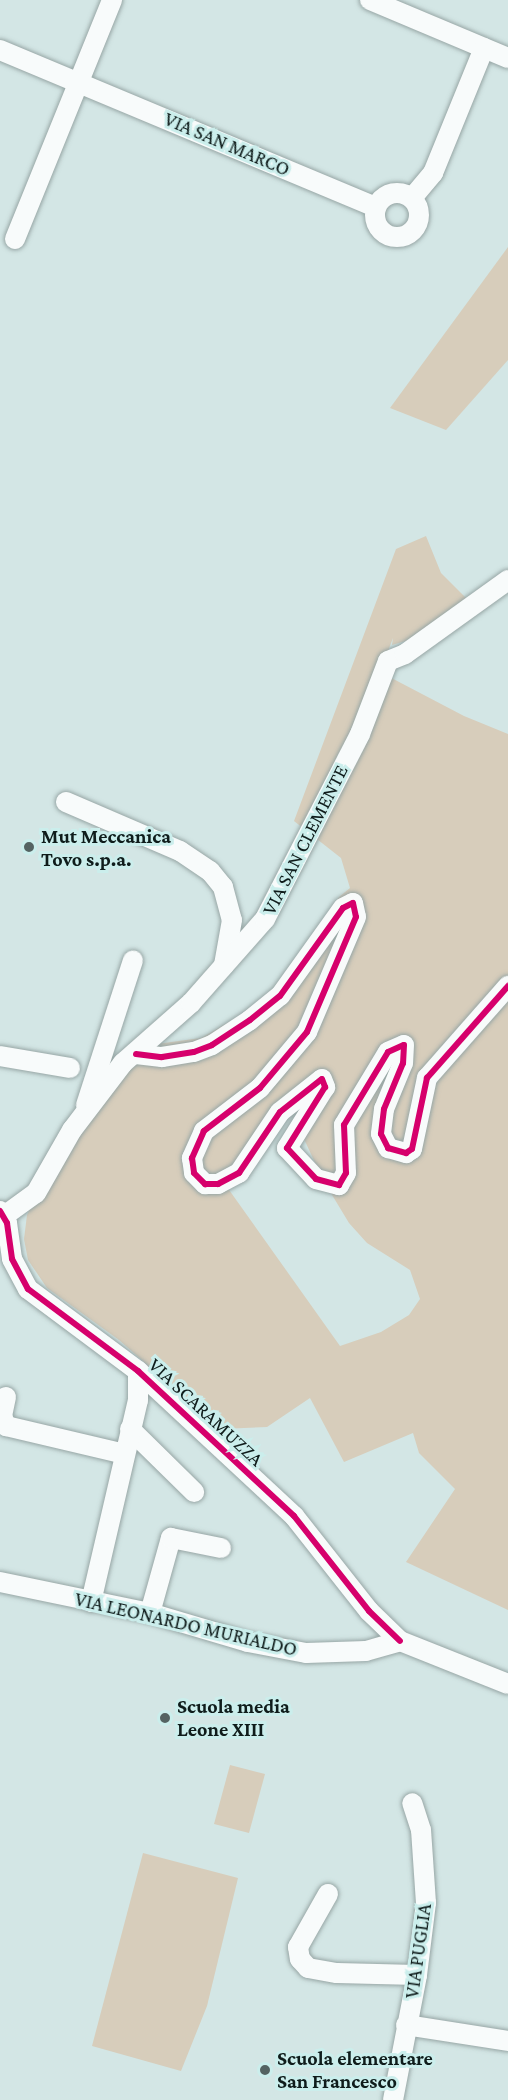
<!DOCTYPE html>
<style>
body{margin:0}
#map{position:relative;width:508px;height:2100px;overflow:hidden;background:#d3e6e5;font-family:"Crimson Pro",serif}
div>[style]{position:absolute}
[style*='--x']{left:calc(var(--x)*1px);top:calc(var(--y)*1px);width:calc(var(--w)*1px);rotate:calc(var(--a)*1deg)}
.green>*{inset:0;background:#d7cdbb}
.roads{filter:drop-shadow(0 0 2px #97a6a5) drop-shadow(0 0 2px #97a6a5)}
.minor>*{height:20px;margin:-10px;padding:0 10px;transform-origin:10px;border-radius:10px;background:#f8fbfb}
.minor>.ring{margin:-10px;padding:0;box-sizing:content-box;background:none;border:20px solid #f8fbfb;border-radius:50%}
.cycleway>*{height:6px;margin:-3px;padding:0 3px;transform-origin:3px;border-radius:3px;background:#d6006c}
.dots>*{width:16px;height:16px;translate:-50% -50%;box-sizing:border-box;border:3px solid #cbeeec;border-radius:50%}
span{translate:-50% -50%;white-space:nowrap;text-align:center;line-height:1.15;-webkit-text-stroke:6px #cbeeec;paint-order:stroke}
.street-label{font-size:20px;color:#0f1c1b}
.poi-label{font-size:20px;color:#0f1c1b;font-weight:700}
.left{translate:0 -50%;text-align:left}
</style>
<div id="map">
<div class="green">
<div style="clip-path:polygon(508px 247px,508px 360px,446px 430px,390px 408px)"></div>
<div style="clip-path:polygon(evenodd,426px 536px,441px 573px,466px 598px,409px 640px,392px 645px,393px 638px,380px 672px,464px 716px,508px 734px,508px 1610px,406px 1562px,455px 1489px,419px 1453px,413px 1433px,344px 1462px,310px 1398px,267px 1427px,220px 1429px,119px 1340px,47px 1288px,28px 1260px,24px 1239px,27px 1215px,53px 1162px,90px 1104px,157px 1044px,201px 1038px,248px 1011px,274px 989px,339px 897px,350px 888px,341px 858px,294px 821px,396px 549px,426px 536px,304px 1099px,304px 1139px,323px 1180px,349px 1223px,367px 1243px,410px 1270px,420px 1299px,409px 1315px,381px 1332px,340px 1346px,227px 1187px,304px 1099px)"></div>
<div style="clip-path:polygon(230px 1765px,265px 1774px,249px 1833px,214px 1824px)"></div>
<div style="clip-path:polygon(143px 1853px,238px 1878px,207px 2006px,181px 2071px,92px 2046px)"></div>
</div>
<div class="roads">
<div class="minor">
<div style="--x:370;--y:0;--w:150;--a:22.8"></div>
<div style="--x:0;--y:50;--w:407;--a:22.7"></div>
<div class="ring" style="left:375px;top:193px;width:24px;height:24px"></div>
<div style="--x:412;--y:198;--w:33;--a:-50"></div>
<div style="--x:433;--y:173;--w:135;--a:-67.8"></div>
<div style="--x:15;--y:239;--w:258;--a:-67.9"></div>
<div style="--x:66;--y:802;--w:124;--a:23.3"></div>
<div style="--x:180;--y:851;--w:36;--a:34"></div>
<div style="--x:210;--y:871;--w:21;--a:51"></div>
<div style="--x:223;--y:887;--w:34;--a:75"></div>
<div style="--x:232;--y:920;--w:46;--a:100.1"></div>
<div style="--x:136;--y:1054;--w:26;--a:7"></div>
<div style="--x:162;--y:1057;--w:32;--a:-9"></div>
<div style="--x:194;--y:1052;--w:19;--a:-21"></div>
<div style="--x:212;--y:1045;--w:45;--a:-33.3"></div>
<div style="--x:250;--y:1020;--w:38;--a:-39"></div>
<div style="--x:280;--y:996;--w:108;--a:-54.4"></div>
<div style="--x:343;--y:908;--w:11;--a:-27"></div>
<div style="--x:353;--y:903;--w:14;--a:78"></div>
<div style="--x:356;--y:917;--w:125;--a:113.1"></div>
<div style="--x:307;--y:1032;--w:73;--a:130"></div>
<div style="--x:260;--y:1088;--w:71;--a:142.5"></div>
<div style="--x:204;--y:1131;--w:30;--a:114"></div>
<div style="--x:192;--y:1158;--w:15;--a:82"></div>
<div style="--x:194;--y:1173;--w:16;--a:45"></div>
<div style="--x:205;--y:1184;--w:13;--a:0"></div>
<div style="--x:218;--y:1184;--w:24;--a:-28"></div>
<div style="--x:239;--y:1173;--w:73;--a:-56.1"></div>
<div style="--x:280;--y:1112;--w:53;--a:-38.2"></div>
<div style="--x:322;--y:1079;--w:9;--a:69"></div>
<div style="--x:325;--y:1087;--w:72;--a:121.9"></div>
<div style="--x:287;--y:1148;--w:42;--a:46.9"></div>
<div style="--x:316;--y:1179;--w:24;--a:15"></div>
<div style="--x:339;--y:1185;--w:14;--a:-60"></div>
<div style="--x:346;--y:1173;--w:48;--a:-92.4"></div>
<div style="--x:344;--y:1125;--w:85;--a:-58.9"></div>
<div style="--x:388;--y:1052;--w:17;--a:-24"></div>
<div style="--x:404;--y:1045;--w:18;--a:93"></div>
<div style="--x:403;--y:1063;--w:50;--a:112.4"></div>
<div style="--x:384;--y:1109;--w:25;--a:97"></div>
<div style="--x:381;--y:1134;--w:16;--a:63"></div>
<div style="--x:388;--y:1148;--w:19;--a:16"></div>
<div style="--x:406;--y:1153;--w:7;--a:-34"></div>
<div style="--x:412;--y:1149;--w:73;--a:-78.1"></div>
<div style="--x:427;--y:1078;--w:123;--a:-48.6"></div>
<div style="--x:0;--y:1056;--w:71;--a:9.7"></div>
<div style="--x:86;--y:1105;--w:152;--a:-72"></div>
<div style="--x:0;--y:1211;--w:14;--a:60"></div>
<div style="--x:7;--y:1223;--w:36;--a:82"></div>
<div style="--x:12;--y:1259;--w:34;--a:62"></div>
<div style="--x:28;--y:1289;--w:137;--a:36.7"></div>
<div style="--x:138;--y:1371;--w:213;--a:42.9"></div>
<div style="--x:294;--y:1516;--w:121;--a:51.7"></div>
<div style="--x:369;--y:1611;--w:43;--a:44.1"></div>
<div style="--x:4;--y:1216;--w:39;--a:-36"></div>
<div style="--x:36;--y:1193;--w:73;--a:-60.3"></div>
<div style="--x:72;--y:1130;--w:84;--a:-52.7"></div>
<div style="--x:123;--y:1063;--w:91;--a:-41.4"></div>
<div style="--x:191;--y:1003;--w:112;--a:-48.6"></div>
<div style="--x:265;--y:919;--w:208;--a:-62.8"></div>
<div style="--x:360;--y:734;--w:78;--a:-69"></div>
<div style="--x:388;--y:661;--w:18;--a:-22"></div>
<div style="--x:405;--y:654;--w:127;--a:-35.7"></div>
<div style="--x:6;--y:1397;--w:19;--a:102"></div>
<div style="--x:2;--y:1416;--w:11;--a:68"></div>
<div style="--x:6;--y:1426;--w:121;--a:13.3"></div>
<div style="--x:130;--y:1429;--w:90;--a:44.5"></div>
<div style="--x:0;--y:1582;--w:153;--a:11.7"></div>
<div style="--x:150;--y:1613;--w:102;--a:16.5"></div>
<div style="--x:248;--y:1642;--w:59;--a:10.7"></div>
<div style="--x:306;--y:1653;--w:60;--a:-1.9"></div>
<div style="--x:366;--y:1651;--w:35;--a:-16"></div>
<div style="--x:400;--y:1641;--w:116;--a:21.7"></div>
<div style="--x:91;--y:1602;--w:207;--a:-76.9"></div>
<div style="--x:138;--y:1400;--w:29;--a:-90"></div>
<div style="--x:150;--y:1613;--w:78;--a:-74.4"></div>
<div style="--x:171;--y:1538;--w:51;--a:11.3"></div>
<div style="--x:328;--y:1894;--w:61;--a:119.5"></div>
<div style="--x:298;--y:1947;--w:12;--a:81"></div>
<div style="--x:300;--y:1959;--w:12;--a:48"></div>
<div style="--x:308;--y:1968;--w:29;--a:10"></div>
<div style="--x:337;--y:1973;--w:80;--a:1.4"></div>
<div style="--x:406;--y:2025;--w:103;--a:8.9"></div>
<div style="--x:393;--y:2100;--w:127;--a:-79.1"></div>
<div style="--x:417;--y:1975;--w:73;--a:-82.9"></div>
<div style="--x:426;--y:1903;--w:73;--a:-93.9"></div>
<div style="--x:421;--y:1830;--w:28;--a:-108"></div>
</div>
</div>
<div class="cycleway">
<div style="--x:136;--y:1054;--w:26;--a:7"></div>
<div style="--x:162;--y:1057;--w:32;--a:-9"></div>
<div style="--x:194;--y:1052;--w:19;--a:-21"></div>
<div style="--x:212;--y:1045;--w:45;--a:-33.3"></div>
<div style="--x:250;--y:1020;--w:38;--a:-39"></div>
<div style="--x:280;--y:996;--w:108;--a:-54.4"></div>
<div style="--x:343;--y:908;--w:11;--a:-27"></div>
<div style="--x:353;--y:903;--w:14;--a:78"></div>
<div style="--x:356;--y:917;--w:125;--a:113.1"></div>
<div style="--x:307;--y:1032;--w:73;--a:130"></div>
<div style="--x:260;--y:1088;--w:71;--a:142.5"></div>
<div style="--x:204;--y:1131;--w:30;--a:114"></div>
<div style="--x:192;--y:1158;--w:15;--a:82"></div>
<div style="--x:194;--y:1173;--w:16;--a:45"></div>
<div style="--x:205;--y:1184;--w:13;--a:0"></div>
<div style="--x:218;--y:1184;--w:24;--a:-28"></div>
<div style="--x:239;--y:1173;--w:73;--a:-56.1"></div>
<div style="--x:280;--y:1112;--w:53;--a:-38.2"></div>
<div style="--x:322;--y:1079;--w:9;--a:69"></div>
<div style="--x:325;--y:1087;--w:72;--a:121.9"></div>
<div style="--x:287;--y:1148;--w:42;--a:46.9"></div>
<div style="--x:316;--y:1179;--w:24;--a:15"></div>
<div style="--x:339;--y:1185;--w:14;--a:-60"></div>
<div style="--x:346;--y:1173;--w:48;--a:-92.4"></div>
<div style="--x:344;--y:1125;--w:85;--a:-58.9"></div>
<div style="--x:388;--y:1052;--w:17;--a:-24"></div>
<div style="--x:404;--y:1045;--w:18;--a:93"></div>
<div style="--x:403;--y:1063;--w:50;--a:112.4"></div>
<div style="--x:384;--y:1109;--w:25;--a:97"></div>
<div style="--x:381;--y:1134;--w:16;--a:63"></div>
<div style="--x:388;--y:1148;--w:19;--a:16"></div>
<div style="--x:406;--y:1153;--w:7;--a:-34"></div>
<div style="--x:412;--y:1149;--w:73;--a:-78.1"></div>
<div style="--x:427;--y:1078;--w:123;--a:-48.6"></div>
<div style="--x:0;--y:1211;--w:14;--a:60"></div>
<div style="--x:7;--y:1223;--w:36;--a:82"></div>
<div style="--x:12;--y:1259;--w:34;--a:62"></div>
<div style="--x:28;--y:1289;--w:137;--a:36.7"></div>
<div style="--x:138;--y:1371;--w:213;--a:42.9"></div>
<div style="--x:294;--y:1516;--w:121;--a:51.7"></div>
<div style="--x:369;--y:1611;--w:43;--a:44.1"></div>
</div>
<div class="dots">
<div style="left:29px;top:847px;background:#546362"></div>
<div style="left:165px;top:1718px;background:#546362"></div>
<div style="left:265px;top:2070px;background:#546362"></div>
</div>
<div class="street-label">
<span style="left:227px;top:144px;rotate:23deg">VIA SAN MARCO</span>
<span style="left:305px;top:840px;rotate:-63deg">VIA SAN CLEMENTE</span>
<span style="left:206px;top:1412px;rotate:43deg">VIA SCARAMUZZA</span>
<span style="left:186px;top:1624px;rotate:13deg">VIA LEONARDO MURIALDO</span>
<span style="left:418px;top:1951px;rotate:-82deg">VIA PUGLIA</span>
</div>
<div class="poi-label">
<span class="left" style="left:41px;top:848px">Mut Meccanica<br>Tovo s.p.a.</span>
<span class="left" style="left:177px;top:1718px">Scuola media<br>Leone XIII</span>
<span class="left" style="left:277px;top:2070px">Scuola elementare<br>San Francesco</span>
</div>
</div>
